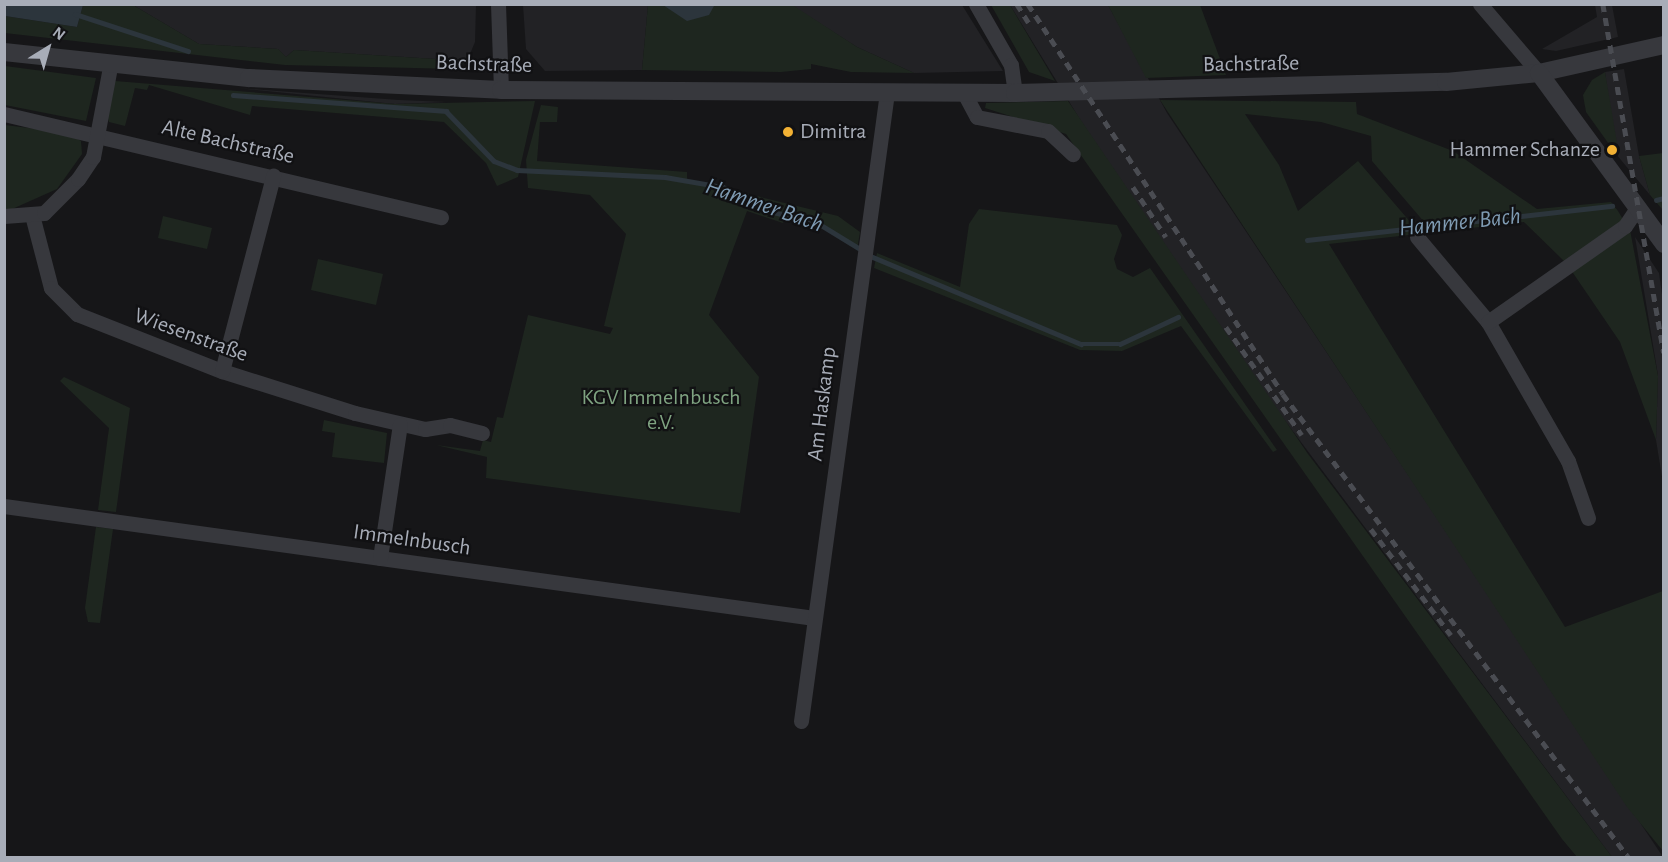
<!DOCTYPE html>
<meta charset="utf-8">
<style>
body{margin:0}
#map{position:relative;width:1668px;height:862px;overflow:hidden;background:#161618;font-family:"Alegreya Sans",sans-serif}
div>[style]{position:absolute}
[style*='--x']{left:calc(var(--x)*1px);top:calc(var(--y)*1px);width:calc(var(--w)*1px);rotate:calc(var(--a)*1deg)}
.built>*{inset:0;background:#222225}
.green>*{inset:0;background:#1e261f}
.water>*{inset:0;background:#2c353c}
.stream>*{height:4.5px;margin:-2.25px;padding:0 2.25px;transform-origin:2.25px;border-radius:2.25px;background:#2c353c}
.minor>*{height:15px;margin:-7.5px;padding:0 7.5px;transform-origin:7.5px;border-radius:7.5px;background:#37383d}
.tertiary>*{height:18px;margin:-9px;padding:0 9px;transform-origin:9px;border-radius:9px;background:#37383d}
.rail>*{height:4.5px;margin-top:-2.25px;transform-origin:0;background:repeating-linear-gradient(90deg,#4a4c52 0 8px,transparent 0 14px)}
.dots>*{width:16px;height:16px;translate:-50% -50%;box-sizing:border-box;border:3px solid #111113;border-radius:50%}
span{translate:-50% -50%;white-space:nowrap;text-align:center;line-height:1.15;-webkit-text-stroke:4.5px #111113;paint-order:stroke}
.street-label{font-size:22px;color:#a8adb8}
.poi-label{font-size:22px;color:#a8adb8}
.left{translate:0 -50%;text-align:left}
.right{translate:-100% -50%;text-align:right}
.park-label{font-size:22px;color:#7fa381}
.water-label{font-size:24px;color:#7f9bb3;font-style:italic}
.frame{position:absolute;inset:0;border:6px solid #a8adb8;pointer-events:none}
.north{position:absolute;left:18px;top:18px;width:60px;height:60px;-webkit-text-stroke:4px #111113;paint-order:stroke;rotate:37deg;font-size:16px;font-weight:700;line-height:24px;text-align:center;color:#a8adb8}
.north::after{content:'';display:block;margin:auto;width:21px;height:27px;background:#a8adb8;clip-path:polygon(50% 0,100% 100%,50% 72%,0 100%)}
</style>
<div id="map">
<div class="built">
<div style="clip-path:polygon(133px 5px,476px 5px,475px 42px,467px 61px,294px 50px,286px 57px,278px 49px,199px 44px)"></div>
<div style="clip-path:polygon(523px 5px,648px 5px,642px 70px,545px 71px,526px 49px)"></div>
<div style="clip-path:polygon(791px 5px,962px 5px,1003px 71px,914px 73px,857px 47px)"></div>
<div style="clip-path:polygon(1010px 5px,1108px 5px,1167px 113px,1663px 857px,1612px 857px,1271px 402px,1081px 121px)"></div>
<div style="clip-path:polygon(1595px 5px,1612px 5px,1618px 37px,1556px 51px,1542px 49px,1597px 17px)"></div>
<div style="clip-path:polygon(1624px 69px,1639px 156px,1650px 195px,1616px 154px,1605px 72px)"></div>
<div style="clip-path:polygon(237px 88px,399px 100px,448px 102px,395px 104px)"></div>
<div style="clip-path:polygon(1635px 237px,1659px 273px,1663px 301px,1663px 483px,1656px 440px,1658px 375px)"></div>
</div>
<div class="green">
<div style="clip-path:polygon(791px 4px,857px 47px,914px 73px,851px 72px,811px 64px,811px 69px,781px 72px,642px 70px,648px 5px)"></div>
<div style="clip-path:polygon(83px 5px,133px 5px,199px 44px,278px 49px,286px 57px,294px 50px,467px 61px,457px 69px,285px 65px,5px 33px,5px 16px,77px 27px)"></div>
<div style="clip-path:polygon(991px 5px,1010px 5px,1055px 81px,1029px 72px)"></div>
<div style="clip-path:polygon(1108px 5px,1200px 5px,1226px 75px,1146px 78px)"></div>
<div style="clip-path:polygon(5px 66px,96px 78px,86px 121px,5px 105px)"></div>
<div style="clip-path:polygon(1605px 72px,1618px 149px,1616px 154px,1586px 112px,1583px 95px,1592px 80px)"></div>
<div style="clip-path:polygon(115px 81px,395px 104px,535px 101px,518px 177px,497px 186px,486px 163px,444px 122px,252px 106px,250px 115px,149px 85px,147px 90px,135px 88px,125px 126px,109px 122px,107px 115px)"></div>
<div style="clip-path:polygon(evenodd,1160px 100px,1356px 102px,1357px 114px,1453px 151px,1537px 209px,1611px 202px,1618px 211px,1624px 221px,1565px 262px,1524px 222px,1329px 244px,1565px 627px,1663px 591px,1663px 851px,1627px 807px,1160px 100px,1245px 114px,1321px 122px,1371px 136px,1372px 161px,1425px 223px,1412px 224px,1358px 161px,1298px 211px,1279px 165px,1245px 114px)"></div>
<div style="clip-path:polygon(1068px 101px,1308px 454px,1612px 857px,1577px 857px,1562px 839px,1066px 134px,985px 108px,986px 103px)"></div>
<div style="clip-path:polygon(541px 105px,558px 107px,557px 122px,540px 122px,537px 161px,687px 172px,687px 179px,838px 216px,860px 232px,857px 250px,819px 224px,787px 215px,783px 223px,747px 211px,709px 315px,759px 377px,740px 513px,486px 478px,487px 457px,436px 445px,480px 451px,483px 440px,491px 442px,497px 417px,503px 418px,528px 315px,610px 334px,613px 328px,604px 326px,626px 234px,590px 195px,528px 188px,526px 160px)"></div>
<div style="clip-path:polygon(5px 125px,69px 133px,81px 141px,82px 154px,57px 189px,10px 210px,5px 210px)"></div>
<div style="clip-path:polygon(1663px 153px,1664px 209px,1662px 209px,1650px 195px,1639px 156px)"></div>
<div style="clip-path:polygon(979px 209px,1117px 225px,1122px 235px,1114px 259px,1117px 269px,1133px 277px,1150px 268px,1277px 450px,1273px 452px,1181px 326px,1122px 351px,1080px 350px,874px 268px,877px 253px,960px 287px,969px 224px)"></div>
<div style="clip-path:polygon(163px 216px,212px 228px,207px 249px,158px 238px)"></div>
<div style="clip-path:polygon(1630px 230px,1658px 376px,1656px 440px,1620px 342px,1571px 270px)"></div>
<div style="clip-path:polygon(318px 259px,383px 274px,376px 305px,311px 290px)"></div>
<div style="clip-path:polygon(64px 377px,130px 408px,116px 512px,98px 510px,109px 428px,60px 381px)"></div>
<div style="clip-path:polygon(324px 420px,387px 433px,384px 463px,332px 457px,335px 433px,322px 431px)"></div>
<div style="clip-path:polygon(96px 527px,113px 529px,100px 623px,88px 622px,85px 608px)"></div>
</div>
<div class="water">
<div style="clip-path:polygon(83px 5px,77px 27px,5px 16px,5px 5px)"></div>
<div style="clip-path:polygon(663px 5px,714px 4px,714px 6px,709px 15px,687px 21px)"></div>
</div>
<div class="stream">
<div style="--x:75;--y:14;--w:119;--a:18.1"></div>
<div style="--x:233;--y:95;--w:214;--a:4.3"></div>
<div style="--x:446;--y:111;--w:69;--a:46.2"></div>
<div style="--x:494;--y:161;--w:25;--a:21"></div>
<div style="--x:517;--y:170;--w:148;--a:2.7"></div>
<div style="--x:665;--y:177;--w:59;--a:9.8"></div>
<div style="--x:723;--y:187;--w:56;--a:26.6"></div>
<div style="--x:773;--y:212;--w:44;--a:13.1"></div>
<div style="--x:816;--y:222;--w:54;--a:31.3"></div>
<div style="--x:1656;--y:200;--w:8;--a:-14"></div>
<div style="--x:1307;--y:240;--w:307;--a:-6.4"></div>
<div style="--x:868;--y:255;--w:231;--a:22.7"></div>
<div style="--x:1081;--y:344;--w:39;--a:0"></div>
<div style="--x:1120;--y:344;--w:64;--a:-25"></div>
</div>
<div class="minor">
<div style="--x:498;--y:4;--w:86;--a:88"></div>
<div style="--x:976;--y:4;--w:70;--a:60.2"></div>
<div style="--x:1011;--y:65;--w:28;--a:82"></div>
<div style="--x:1480;--y:4;--w:91;--a:49.5"></div>
<div style="--x:964;--y:93;--w:27;--a:62"></div>
<div style="--x:977;--y:117;--w:72;--a:11.2"></div>
<div style="--x:1048;--y:131;--w:34;--a:43"></div>
<div style="--x:4;--y:114;--w:449;--a:13.3"></div>
<div style="--x:32;--y:215;--w:75;--a:75.4"></div>
<div style="--x:51;--y:288;--w:37;--a:45"></div>
<div style="--x:77;--y:314;--w:156;--a:21.5"></div>
<div style="--x:222;--y:371;--w:139;--a:17.5"></div>
<div style="--x:355;--y:413;--w:72;--a:12.9"></div>
<div style="--x:425;--y:429;--w:25;--a:-9"></div>
<div style="--x:450;--y:425;--w:33;--a:14"></div>
<div style="--x:4;--y:216;--w:40;--a:-4.3"></div>
<div style="--x:44;--y:213;--w:48;--a:-45"></div>
<div style="--x:78;--y:179;--w:27;--a:-56"></div>
<div style="--x:93;--y:157;--w:92;--a:-79.3"></div>
<div style="--x:1417;--y:237;--w:111;--a:50.1"></div>
<div style="--x:222;--y:371;--w:202;--a:-75.3"></div>
<div style="--x:4;--y:506;--w:818;--a:7.87"></div>
<div style="--x:1588;--y:518;--w:60;--a:-109.3"></div>
<div style="--x:1568;--y:461;--w:160;--a:-119.9"></div>
<div style="--x:1488;--y:322;--w:167;--a:-35"></div>
<div style="--x:1625;--y:226;--w:22;--a:-56"></div>
<div style="--x:380;--y:558;--w:135;--a:-81.5"></div>
<div style="--x:801;--y:721;--w:635;--a:-82.21"></div>
</div>
<div class="tertiary">
<div style="--x:4;--y:52;--w:246;--a:6.1"></div>
<div style="--x:249;--y:78;--w:252;--a:2.7"></div>
<div style="--x:501;--y:90;--w:514;--a:0.33"></div>
<div style="--x:1015;--y:93;--w:431;--a:-1.5"></div>
<div style="--x:1446;--y:82;--w:93;--a:-5.5"></div>
<div style="--x:1539;--y:73;--w:128;--a:-12.6"></div>
<div style="--x:1539;--y:73;--w:212;--a:53.8"></div>
</div>
<div class="rail">
<div style="--x:1017;--y:4;--w:22;--a:58"></div>
<div style="--x:1028;--y:4;--w:466;--a:56.8"></div>
<div style="--x:1283;--y:394;--w:579;--a:53.29"></div>
<div style="--x:1603;--y:4;--w:354;--a:80.1"></div>
<div style="--x:1133;--y:187;--w:60;--a:56.6"></div>
<div style="--x:1226;--y:327;--w:132;--a:54.9"></div>
<div style="--x:1371;--y:529;--w:133;--a:53"></div>
</div>
<div class="dots">
<div style="left:788px;top:132px;background:#f2b134"></div>
<div style="left:1612px;top:150px;background:#f2b134"></div>
</div>
<div class="street-label">
<span style="left:484px;top:64px;rotate:2deg">Bachstraße</span>
<span style="left:1251px;top:64px;rotate:-1deg">Bachstraße</span>
<span style="left:228px;top:142px;rotate:13deg">Alte Bachstraße</span>
<span style="left:191px;top:335px;rotate:20deg">Wiesenstraße</span>
<span style="left:822px;top:404px;rotate:-83deg">Am Haskamp</span>
<span style="left:412px;top:540px;rotate:8deg">Immelnbusch</span>
</div>
<div class="poi-label">
<span class="left" style="left:800px;top:132px">Dimitra</span>
<span class="right" style="left:1600px;top:150px">Hammer Schanze</span>
</div>
<div class="park-label">
<span style="left:661px;top:410px">KGV Immelnbusch<br>e.V.</span>
</div>
<div class="water-label">
<span style="left:764px;top:206px;rotate:19deg">Hammer Bach</span>
<span style="left:1460px;top:223px;rotate:-6deg">Hammer Bach</span>
</div>
<div class="frame"></div>
<div class="north">N</div>
</div>
